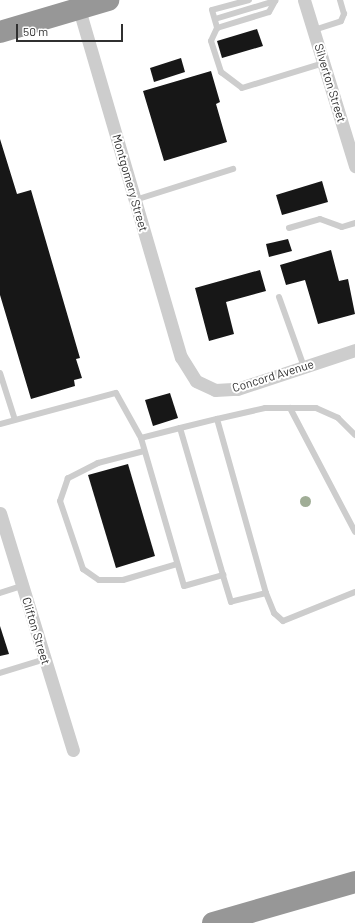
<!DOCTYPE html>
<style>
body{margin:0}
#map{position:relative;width:355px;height:923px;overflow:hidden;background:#fff;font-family:Barlow,sans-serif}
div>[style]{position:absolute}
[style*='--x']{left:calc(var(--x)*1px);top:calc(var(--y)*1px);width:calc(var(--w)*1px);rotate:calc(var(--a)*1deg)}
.building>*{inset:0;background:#171717}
.lane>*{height:6px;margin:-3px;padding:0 3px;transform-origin:3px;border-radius:3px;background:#cdcdcd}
.street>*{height:13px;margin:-6.5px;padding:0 6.5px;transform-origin:6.5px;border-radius:6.5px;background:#cdcdcd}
.highway>*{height:22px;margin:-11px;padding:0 11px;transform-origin:11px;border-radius:11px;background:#979797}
.trees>*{width:11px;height:11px;margin:-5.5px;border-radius:50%;background:#a0ad96}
span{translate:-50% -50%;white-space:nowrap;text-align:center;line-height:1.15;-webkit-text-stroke:4px #fff;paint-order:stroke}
.street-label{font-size:12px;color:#303030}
.scale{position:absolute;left:16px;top:24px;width:107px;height:18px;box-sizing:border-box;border:2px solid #303030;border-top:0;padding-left:5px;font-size:12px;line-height:14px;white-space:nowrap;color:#303030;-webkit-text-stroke:3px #fff;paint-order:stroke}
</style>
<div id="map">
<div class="building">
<div style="clip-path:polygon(257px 29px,263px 46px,222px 58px,217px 41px)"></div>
<div style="clip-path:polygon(181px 58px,185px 72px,154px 82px,150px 68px)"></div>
<div style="clip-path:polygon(211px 71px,220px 102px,216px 104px,227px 142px,164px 161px,143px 91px)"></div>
<div style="clip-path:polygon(0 139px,17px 194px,31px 190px,80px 358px,76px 359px,82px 378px,74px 380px,75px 386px,31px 399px,0 295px)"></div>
<div style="clip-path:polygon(322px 181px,328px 202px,282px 215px,276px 195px)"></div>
<div style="clip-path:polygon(288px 239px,292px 251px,269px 257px,266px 244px)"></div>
<div style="clip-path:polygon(331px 250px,339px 281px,348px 279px,355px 314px,318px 324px,305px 280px,286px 285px,280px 265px)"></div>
<div style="clip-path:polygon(260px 270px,266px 291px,226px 302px,234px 334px,209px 341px,195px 288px)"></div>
<div style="clip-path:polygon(170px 393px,178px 418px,153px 426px,145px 400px)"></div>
<div style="clip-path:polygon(128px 464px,155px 556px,116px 568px,88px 475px)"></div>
<div style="clip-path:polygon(0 626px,9px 654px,0 656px)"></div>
</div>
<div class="lane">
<div style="--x:249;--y:0;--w:38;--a:165"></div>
<div style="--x:212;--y:10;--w:19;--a:74"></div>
<div style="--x:217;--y:28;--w:14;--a:115"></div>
<div style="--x:211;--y:41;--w:33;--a:72"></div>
<div style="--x:221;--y:72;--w:26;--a:37"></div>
<div style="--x:242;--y:88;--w:86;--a:-17"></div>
<div style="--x:215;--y:19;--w:63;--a:-16.7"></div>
<div style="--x:217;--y:28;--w:54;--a:-17.1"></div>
<div style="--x:269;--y:12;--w:13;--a:-61"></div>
<div style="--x:314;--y:30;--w:28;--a:-18"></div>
<div style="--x:341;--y:21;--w:8;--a:-67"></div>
<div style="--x:344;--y:14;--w:15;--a:-106"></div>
<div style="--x:135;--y:200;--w:103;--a:-17.6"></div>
<div style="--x:289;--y:228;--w:32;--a:-16"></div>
<div style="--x:320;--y:219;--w:23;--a:20"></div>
<div style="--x:342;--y:227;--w:14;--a:-17"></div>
<div style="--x:279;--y:297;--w:74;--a:70.3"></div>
<div style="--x:0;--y:373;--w:49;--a:72.3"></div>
<div style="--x:290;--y:408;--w:140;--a:62.3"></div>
<div style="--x:217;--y:419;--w:49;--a:-12.9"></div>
<div style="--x:265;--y:408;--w:51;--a:0"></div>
<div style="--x:316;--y:408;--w:24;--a:24"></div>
<div style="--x:338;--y:418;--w:24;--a:45"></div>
<div style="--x:0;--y:424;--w:120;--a:-15"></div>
<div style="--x:116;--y:393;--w:51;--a:60.9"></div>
<div style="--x:141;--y:438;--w:154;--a:73.8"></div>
<div style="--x:184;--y:586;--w:41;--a:-15.8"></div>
<div style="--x:223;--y:575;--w:153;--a:-106.3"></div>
<div style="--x:180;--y:428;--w:40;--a:165.6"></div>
<div style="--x:180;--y:428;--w:38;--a:-14"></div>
<div style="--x:217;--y:419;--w:181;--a:74.3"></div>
<div style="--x:266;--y:593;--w:36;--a:166"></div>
<div style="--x:231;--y:602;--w:28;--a:-107"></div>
<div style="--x:144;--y:451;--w:48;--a:165.4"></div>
<div style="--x:98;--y:463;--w:34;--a:153"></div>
<div style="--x:68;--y:478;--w:24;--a:109"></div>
<div style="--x:60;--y:501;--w:72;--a:71.3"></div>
<div style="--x:83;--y:569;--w:19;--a:35"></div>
<div style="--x:99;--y:580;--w:24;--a:0"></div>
<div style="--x:123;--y:580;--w:56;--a:-16.5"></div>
<div style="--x:0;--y:593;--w:23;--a:-18"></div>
<div style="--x:266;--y:593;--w:22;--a:68"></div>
<div style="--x:274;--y:613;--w:12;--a:42"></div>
<div style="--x:283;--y:621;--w:78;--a:-21.9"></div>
<div style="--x:0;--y:673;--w:47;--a:-17.3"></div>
</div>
<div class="street">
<div style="--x:304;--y:0;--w:174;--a:72.9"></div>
<div style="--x:79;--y:9;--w:363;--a:73.7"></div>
<div style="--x:181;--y:357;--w:28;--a:58"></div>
<div style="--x:196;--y:381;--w:21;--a:25"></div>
<div style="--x:215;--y:390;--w:22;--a:-3"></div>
<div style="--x:237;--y:389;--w:124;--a:-18.3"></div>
<div style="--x:0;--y:513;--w:248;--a:72.9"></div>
</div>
<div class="highway">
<div style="--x:0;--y:32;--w:113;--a:-16.5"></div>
<div style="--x:213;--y:923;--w:148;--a:-16.1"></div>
</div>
<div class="trees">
<div style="left:305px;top:501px"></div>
</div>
<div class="street-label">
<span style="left:330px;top:83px;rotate:73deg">Silverton Street</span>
<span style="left:130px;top:183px;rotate:74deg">Montgomery Street</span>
<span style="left:273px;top:376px;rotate:-17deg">Concord Avenue</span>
<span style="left:36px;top:631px;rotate:73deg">Clifton Street</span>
</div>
<div class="scale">50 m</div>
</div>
